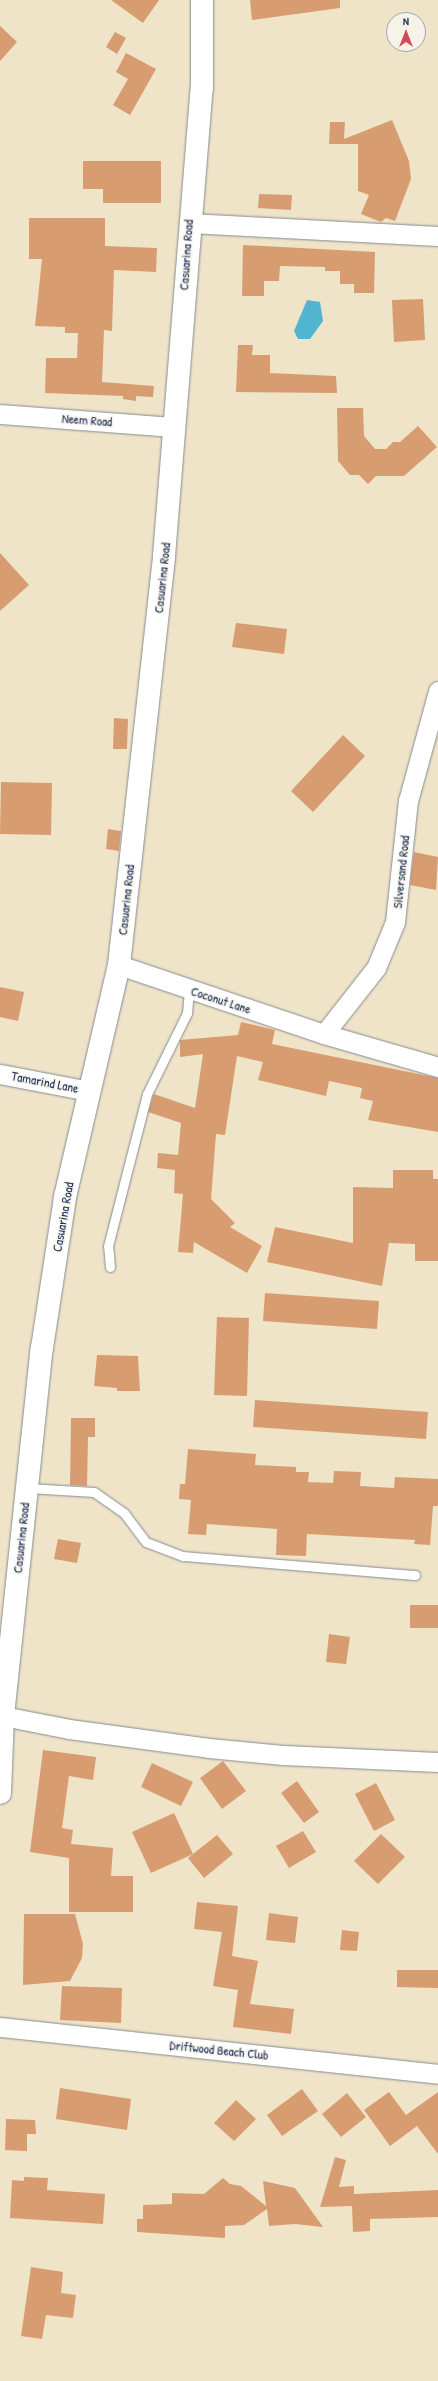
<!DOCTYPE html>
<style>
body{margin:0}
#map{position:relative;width:438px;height:2381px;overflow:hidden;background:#efe4c8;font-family:"Patrick Hand",sans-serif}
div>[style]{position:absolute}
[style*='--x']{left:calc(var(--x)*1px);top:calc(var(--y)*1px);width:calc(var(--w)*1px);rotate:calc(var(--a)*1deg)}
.water>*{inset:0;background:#51b5d0}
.building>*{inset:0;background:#d89c71}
.roads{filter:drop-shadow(0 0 1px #858a93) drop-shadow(0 0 1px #858a93)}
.service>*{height:9px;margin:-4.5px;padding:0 4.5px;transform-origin:4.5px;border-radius:4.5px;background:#fff}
.minor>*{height:19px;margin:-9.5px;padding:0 9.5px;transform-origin:9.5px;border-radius:9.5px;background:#fff}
.tertiary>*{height:22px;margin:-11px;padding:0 11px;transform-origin:11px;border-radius:11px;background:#fff}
span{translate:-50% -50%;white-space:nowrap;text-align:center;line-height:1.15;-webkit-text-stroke:3px #f7f3e8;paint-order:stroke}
.street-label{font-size:13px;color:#1b2f5e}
.north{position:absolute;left:386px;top:12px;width:40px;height:40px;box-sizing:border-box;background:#f7f3e8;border:1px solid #9fa5b1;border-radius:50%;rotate:0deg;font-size:11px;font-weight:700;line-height:16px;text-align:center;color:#1b2f5e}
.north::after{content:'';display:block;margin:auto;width:14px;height:18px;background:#d1495b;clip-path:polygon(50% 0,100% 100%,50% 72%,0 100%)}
</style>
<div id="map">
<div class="water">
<div style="clip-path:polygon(307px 300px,320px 302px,323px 321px,310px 339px,298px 339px,294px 331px)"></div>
</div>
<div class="building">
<div style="clip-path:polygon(111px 0,159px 0,143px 23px)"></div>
<div style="clip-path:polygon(250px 0,340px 0,340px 8px,252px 20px)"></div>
<div style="clip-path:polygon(0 26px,17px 42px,0 61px)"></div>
<div style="clip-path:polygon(115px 32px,126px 38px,117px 54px,106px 47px)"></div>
<div style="clip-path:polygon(126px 53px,156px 69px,130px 115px,113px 105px,128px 79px,116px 72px)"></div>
<div style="clip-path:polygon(392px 120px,409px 161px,411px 179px,395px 221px,386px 218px,381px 222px,361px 214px,369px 195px,358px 191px,358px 144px,329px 144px,330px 122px,345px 122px,344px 139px)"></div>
<div style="clip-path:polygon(83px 161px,161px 161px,161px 203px,103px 203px,103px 189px,83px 189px)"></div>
<div style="clip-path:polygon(259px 194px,292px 195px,291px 210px,258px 208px)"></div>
<div style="clip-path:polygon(29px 218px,105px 218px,105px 246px,157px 248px,156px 272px,114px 270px,112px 331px,104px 330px,102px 382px,154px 386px,153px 397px,136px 396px,136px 401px,123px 399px,123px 396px,45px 393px,46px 358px,77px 358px,78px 333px,65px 333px,65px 327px,35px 326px,42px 259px,29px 259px)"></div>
<div style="clip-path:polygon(243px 245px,375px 252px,374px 293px,354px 293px,354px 284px,340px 284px,340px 271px,325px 271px,325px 267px,280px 266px,279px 281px,264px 281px,264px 296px,242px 296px)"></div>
<div style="clip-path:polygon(423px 299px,425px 340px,394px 342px,392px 300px)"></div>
<div style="clip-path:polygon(238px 345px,253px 345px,252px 355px,270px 355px,270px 373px,336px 376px,337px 393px,236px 392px)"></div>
<div style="clip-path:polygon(337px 408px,363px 408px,364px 436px,375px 449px,386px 449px,393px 442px,400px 442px,418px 426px,437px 447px,404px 476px,376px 476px,368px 484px,359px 475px,350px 475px,338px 461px)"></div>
<div style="clip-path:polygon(0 553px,29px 585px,0 611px)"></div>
<div style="clip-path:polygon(236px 623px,287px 629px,284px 654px,232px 647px)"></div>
<div style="clip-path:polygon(114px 718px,128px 719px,127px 749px,113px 749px)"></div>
<div style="clip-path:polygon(343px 735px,365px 756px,313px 812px,291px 791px)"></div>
<div style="clip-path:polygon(1px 782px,52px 783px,51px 835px,0 834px)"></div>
<div style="clip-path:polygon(108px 829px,121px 831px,119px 851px,106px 849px)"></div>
<div style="clip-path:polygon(414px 852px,438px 857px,436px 890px,410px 885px)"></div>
<div style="clip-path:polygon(0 987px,24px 992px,18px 1021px,0 1017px)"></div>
<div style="clip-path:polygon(241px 1022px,275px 1030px,272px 1044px,438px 1078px,438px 1132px,368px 1120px,373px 1101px,360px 1098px,362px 1088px,329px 1081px,326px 1096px,258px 1080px,263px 1062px,237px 1056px,225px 1135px,216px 1134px,211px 1199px,235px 1223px,230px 1227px,262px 1246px,247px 1273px,194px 1242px,193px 1253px,178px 1252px,183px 1194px,174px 1193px,175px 1170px,157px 1168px,158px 1153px,178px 1155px,181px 1123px,148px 1112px,154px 1094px,195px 1108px,203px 1054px,180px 1057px,180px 1040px,238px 1035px)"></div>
<div style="clip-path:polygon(393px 1170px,433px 1170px,433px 1179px,438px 1179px,438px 1261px,415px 1261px,415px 1244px,389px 1243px,382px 1286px,267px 1262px,275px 1227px,353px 1243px,353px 1187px,393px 1188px)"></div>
<div style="clip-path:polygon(265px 1293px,379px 1301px,377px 1329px,263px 1321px)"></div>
<div style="clip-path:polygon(217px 1317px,249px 1318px,247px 1396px,214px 1395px)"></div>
<div style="clip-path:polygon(97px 1355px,138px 1356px,140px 1391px,117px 1391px,117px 1388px,94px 1386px)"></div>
<div style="clip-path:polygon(255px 1400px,428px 1412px,426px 1439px,253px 1427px)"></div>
<div style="clip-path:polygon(71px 1418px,95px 1418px,95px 1437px,88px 1437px,87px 1486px,70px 1485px)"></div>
<div style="clip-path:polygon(188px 1449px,256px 1454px,255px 1465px,296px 1467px,296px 1472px,309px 1472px,308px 1482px,333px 1483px,334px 1471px,361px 1472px,360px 1486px,394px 1488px,395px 1477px,438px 1479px,438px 1506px,433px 1506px,430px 1545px,414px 1544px,415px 1540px,307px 1534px,306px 1556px,276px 1555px,277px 1529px,207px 1524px,206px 1535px,188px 1534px,191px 1500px,179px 1499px,180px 1484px,185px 1484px)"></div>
<div style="clip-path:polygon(58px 1539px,81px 1543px,77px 1563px,54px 1559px)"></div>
<div style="clip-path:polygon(410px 1605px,438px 1605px,438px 1628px,410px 1628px)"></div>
<div style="clip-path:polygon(329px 1634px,350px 1637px,346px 1664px,326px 1662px)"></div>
<div style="clip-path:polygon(43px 1750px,96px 1757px,93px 1780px,69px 1776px,62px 1828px,73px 1830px,71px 1844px,113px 1848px,111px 1876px,133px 1876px,133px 1912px,69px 1912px,69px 1858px,30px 1852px)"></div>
<div style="clip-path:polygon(223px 1761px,246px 1791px,222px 1809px,200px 1778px)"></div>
<div style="clip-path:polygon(152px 1763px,193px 1782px,181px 1806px,141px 1787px)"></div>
<div style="clip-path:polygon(297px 1781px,319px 1812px,304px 1823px,281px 1793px)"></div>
<div style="clip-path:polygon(376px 1783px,395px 1820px,374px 1831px,355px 1794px)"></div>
<div style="clip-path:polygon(174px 1813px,193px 1854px,151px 1873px,132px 1832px)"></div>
<div style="clip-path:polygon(303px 1831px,316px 1852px,289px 1868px,276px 1846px)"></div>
<div style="clip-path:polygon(381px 1834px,405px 1857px,378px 1884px,354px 1861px)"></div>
<div style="clip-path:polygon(217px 1835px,233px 1854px,204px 1878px,188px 1858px)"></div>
<div style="clip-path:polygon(197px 1902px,238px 1906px,232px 1956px,258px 1961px,250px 2004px,294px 2009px,291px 2034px,233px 2027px,238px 1990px,213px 1986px,222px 1932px,194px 1929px)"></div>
<div style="clip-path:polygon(269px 1913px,298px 1917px,295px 1943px,266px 1940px)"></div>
<div style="clip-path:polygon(24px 1914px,75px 1914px,83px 1944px,82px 1958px,70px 1981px,23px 1985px)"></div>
<div style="clip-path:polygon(342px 1930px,359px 1932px,357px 1951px,340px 1950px)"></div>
<div style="clip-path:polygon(397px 1970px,438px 1970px,438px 1988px,397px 1987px)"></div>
<div style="clip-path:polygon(62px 1986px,122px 1988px,121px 2023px,60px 2020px)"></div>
<div style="clip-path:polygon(60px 2088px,131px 2099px,127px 2130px,56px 2119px)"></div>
<div style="clip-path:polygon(302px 2089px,318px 2111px,282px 2136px,267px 2115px)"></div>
<div style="clip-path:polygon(389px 2092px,406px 2115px,438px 2092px,438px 2154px,417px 2126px,390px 2146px,364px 2110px)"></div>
<div style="clip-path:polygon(347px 2093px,366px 2117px,341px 2137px,322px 2114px)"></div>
<div style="clip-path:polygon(236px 2100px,256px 2119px,234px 2141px,214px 2123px)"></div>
<div style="clip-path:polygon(6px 2119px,35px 2120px,36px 2134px,27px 2134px,27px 2151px,5px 2150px)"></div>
<div style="clip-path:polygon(335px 2157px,346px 2160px,339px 2187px,354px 2186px,354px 2194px,438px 2190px,438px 2217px,370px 2219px,370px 2231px,353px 2232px,352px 2206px,320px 2207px)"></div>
<div style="clip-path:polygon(24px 2177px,48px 2178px,47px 2190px,105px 2194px,103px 2224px,10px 2218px,12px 2180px,24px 2181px)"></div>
<div style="clip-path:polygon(223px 2178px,230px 2184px,241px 2186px,266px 2206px,263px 2181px,295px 2188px,323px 2227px,295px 2224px,269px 2226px,267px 2209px,244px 2225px,225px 2226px,225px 2238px,137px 2232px,137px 2219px,143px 2219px,143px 2205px,172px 2204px,172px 2193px,204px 2194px)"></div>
<div style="clip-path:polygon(31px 2267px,63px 2272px,61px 2293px,76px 2295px,73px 2318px,46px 2315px,42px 2339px,21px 2336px)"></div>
</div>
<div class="roads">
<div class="service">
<div style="--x:110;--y:1267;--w:21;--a:-95"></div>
<div style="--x:108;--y:1246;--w:157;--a:-75.6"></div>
<div style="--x:147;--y:1094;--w:90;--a:-63.7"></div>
<div style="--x:187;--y:1013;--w:23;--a:-85"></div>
<div style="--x:28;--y:1488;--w:66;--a:3.5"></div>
<div style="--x:94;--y:1492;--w:37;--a:35"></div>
<div style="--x:124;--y:1513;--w:36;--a:53"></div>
<div style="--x:146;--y:1542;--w:40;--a:21"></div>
<div style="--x:183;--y:1556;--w:233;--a:4.7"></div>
</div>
<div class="minor">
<div style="--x:189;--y:223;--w:249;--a:3"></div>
<div style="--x:0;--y:414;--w:174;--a:4.3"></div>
<div style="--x:119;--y:965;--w:216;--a:18.6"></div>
<div style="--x:324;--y:1034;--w:119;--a:16.1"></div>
<div style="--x:324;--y:1034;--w:84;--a:-51.8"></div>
<div style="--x:376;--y:968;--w:50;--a:-67.6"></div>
<div style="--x:395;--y:922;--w:122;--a:-83.9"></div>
<div style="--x:408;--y:801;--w:114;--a:-74.7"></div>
<div style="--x:0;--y:1074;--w:91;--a:10.8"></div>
<div style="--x:3;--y:1716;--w:67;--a:11.1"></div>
<div style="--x:69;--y:1729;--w:141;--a:7.7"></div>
<div style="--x:209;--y:1748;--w:74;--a:5.4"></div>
<div style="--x:283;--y:1755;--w:155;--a:2.6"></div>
<div style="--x:0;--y:2027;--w:441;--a:6.1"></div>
</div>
<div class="tertiary">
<div style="--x:0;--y:1793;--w:77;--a:-87.8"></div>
<div style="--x:3;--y:1716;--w:370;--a:-84"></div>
<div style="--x:42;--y:1348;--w:153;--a:-81.3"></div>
<div style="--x:65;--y:1197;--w:238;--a:-76.9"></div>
<div style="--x:119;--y:965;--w:411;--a:-83.7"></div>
<div style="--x:164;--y:556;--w:470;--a:-85.4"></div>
<div style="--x:202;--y:88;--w:88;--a:-90"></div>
</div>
</div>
<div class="street-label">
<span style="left:186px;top:255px;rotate:-86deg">Casuarina Road</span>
<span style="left:87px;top:420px;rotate:4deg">Neem Road</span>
<span style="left:162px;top:578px;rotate:-84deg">Casuarina Road</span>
<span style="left:401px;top:872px;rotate:-84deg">Silversand Road</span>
<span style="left:126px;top:900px;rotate:-84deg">Casuarina Road</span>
<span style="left:221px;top:1000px;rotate:18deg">Coconut Lane</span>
<span style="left:45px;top:1082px;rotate:11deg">Tamarind Lane</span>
<span style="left:63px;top:1217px;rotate:-80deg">Casuarina Road</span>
<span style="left:21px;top:1538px;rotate:-84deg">Casuarina Road</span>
<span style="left:219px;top:2050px;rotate:6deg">Driftwood Beach Club</span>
</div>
<div class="north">N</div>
</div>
